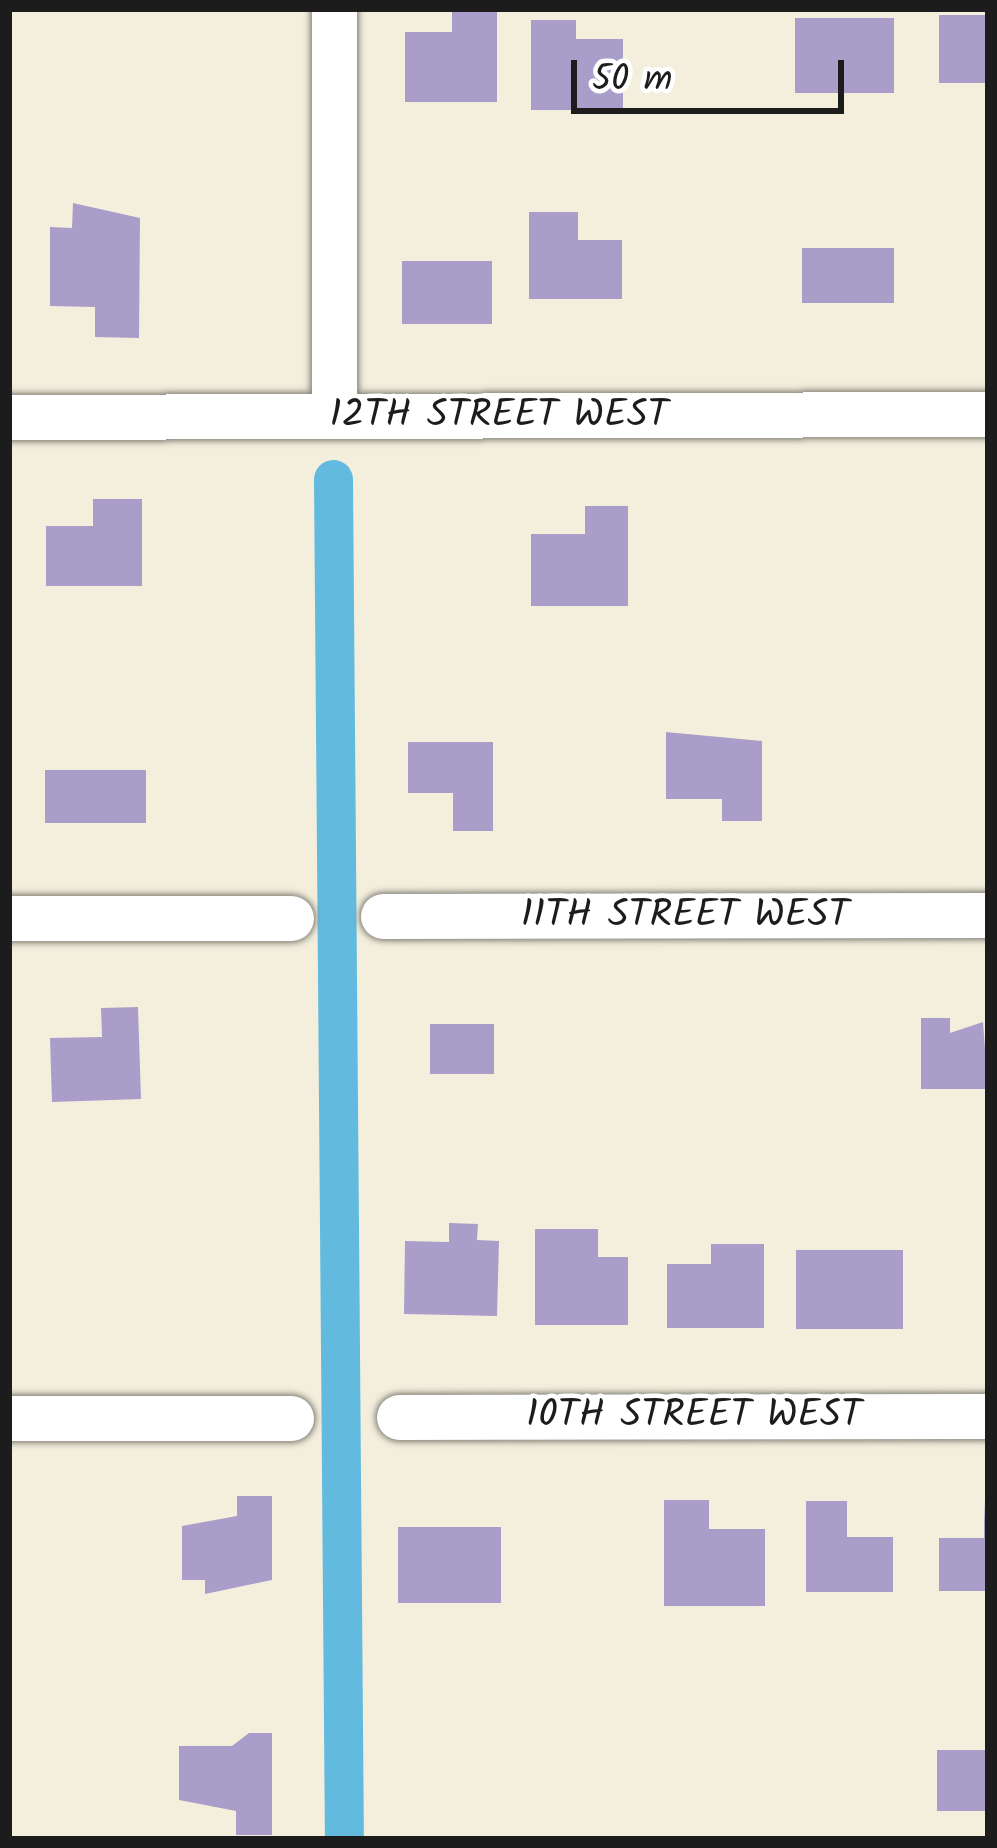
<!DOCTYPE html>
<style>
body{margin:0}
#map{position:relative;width:997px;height:1848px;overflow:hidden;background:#f4efdd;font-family:Kalam,sans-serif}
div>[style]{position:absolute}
.canal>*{height:39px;margin:-19.5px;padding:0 19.5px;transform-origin:19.5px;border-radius:19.5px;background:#62bbdf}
.building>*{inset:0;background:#a99ec9;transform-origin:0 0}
.roads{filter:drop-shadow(0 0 3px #88867c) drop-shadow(0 0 3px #88867c)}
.minor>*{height:45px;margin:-22.5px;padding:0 22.5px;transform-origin:22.5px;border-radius:22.5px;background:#fff}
span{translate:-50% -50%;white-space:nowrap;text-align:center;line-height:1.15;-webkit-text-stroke:9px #fff;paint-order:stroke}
.street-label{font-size:39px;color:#1c1c1c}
.frame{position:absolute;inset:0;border:12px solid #1c1c1c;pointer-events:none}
.scale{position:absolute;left:571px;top:60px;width:273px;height:54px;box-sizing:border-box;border:6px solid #1c1c1c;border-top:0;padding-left:15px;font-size:36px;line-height:42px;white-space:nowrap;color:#1c1c1c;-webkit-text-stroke:9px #fff;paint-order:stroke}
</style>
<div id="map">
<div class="canal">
<i style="left:333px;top:479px;width:1360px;rotate:89.54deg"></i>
</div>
<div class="building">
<i style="clip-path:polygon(452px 9px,497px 9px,497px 102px,405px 102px,405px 32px,452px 32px)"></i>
<i style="left:939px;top:15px;width:49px;height:68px"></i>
<i style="left:795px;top:18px;width:99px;height:75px"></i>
<i style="clip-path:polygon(531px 20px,576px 20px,576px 39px,623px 39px,623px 110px,531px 110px)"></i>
<i style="clip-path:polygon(73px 203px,140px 218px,139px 338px,95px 337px,95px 307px,50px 306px,50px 227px,72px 228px)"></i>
<i style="clip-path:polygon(529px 212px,578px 212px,578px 240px,622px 240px,622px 299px,529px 299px)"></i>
<i style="left:802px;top:248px;width:92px;height:55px"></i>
<i style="left:402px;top:261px;width:90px;height:63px"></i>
<i style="clip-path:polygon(93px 499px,142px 499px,142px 586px,46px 586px,46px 526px,93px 526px)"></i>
<i style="clip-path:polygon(585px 506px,628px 506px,628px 606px,531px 606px,531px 534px,585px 534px)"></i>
<i style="clip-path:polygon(666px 732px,762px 741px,762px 821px,722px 821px,722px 799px,666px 799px)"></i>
<i style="clip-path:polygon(408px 742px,493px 742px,493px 831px,453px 831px,453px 793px,408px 793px)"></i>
<i style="left:45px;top:770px;width:101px;height:53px"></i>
<i style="clip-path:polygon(138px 1007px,141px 1099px,52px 1102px,50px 1038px,102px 1037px,101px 1008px)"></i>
<i style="clip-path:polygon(921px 1018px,950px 1018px,950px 1033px,983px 1022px,988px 1089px,921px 1089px)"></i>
<i style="left:430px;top:1024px;width:64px;height:50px"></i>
<i style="clip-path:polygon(449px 1223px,478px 1224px,477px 1240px,499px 1241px,497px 1316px,404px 1314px,405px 1241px,449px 1242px)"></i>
<i style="clip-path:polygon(535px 1229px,598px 1229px,598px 1257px,628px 1257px,628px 1325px,535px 1325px)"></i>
<i style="clip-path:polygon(711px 1244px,764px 1244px,764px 1328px,667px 1328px,667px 1264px,711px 1264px)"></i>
<i style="left:796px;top:1250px;width:107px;height:79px"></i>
<i style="clip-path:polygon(237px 1496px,272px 1496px,272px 1580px,205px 1594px,205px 1580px,182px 1580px,182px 1526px,237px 1516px)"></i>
<i style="clip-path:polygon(664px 1500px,709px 1500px,709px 1529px,765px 1529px,765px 1606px,664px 1606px)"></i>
<i style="clip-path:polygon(984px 1500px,988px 1591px,939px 1591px,939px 1538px,984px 1538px)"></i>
<i style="clip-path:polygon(806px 1501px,847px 1501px,847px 1537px,893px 1537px,893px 1592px,806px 1592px)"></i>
<i style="left:398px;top:1527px;width:103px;height:76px"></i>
<i style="clip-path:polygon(249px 1733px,272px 1733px,272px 1835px,236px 1835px,236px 1811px,179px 1800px,179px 1746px,232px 1746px)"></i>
<i style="left:937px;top:1750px;width:51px;height:61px"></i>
</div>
<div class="roads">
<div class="minor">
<i style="left:334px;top:9px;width:407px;rotate:90deg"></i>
<i style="left:9px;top:417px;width:979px;rotate:-0.18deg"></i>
<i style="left:383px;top:916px;width:605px;rotate:-0.09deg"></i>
<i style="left:9px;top:918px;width:282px"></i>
<i style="left:399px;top:1417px;width:589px;rotate:-0.1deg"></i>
<i style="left:9px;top:1418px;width:282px"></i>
</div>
</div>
<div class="street-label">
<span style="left:499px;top:416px">12TH STREET WEST</span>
<span style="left:685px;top:916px">11TH STREET WEST</span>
<span style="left:694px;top:1416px">10TH STREET WEST</span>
</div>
<div class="frame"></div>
<div class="scale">50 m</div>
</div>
